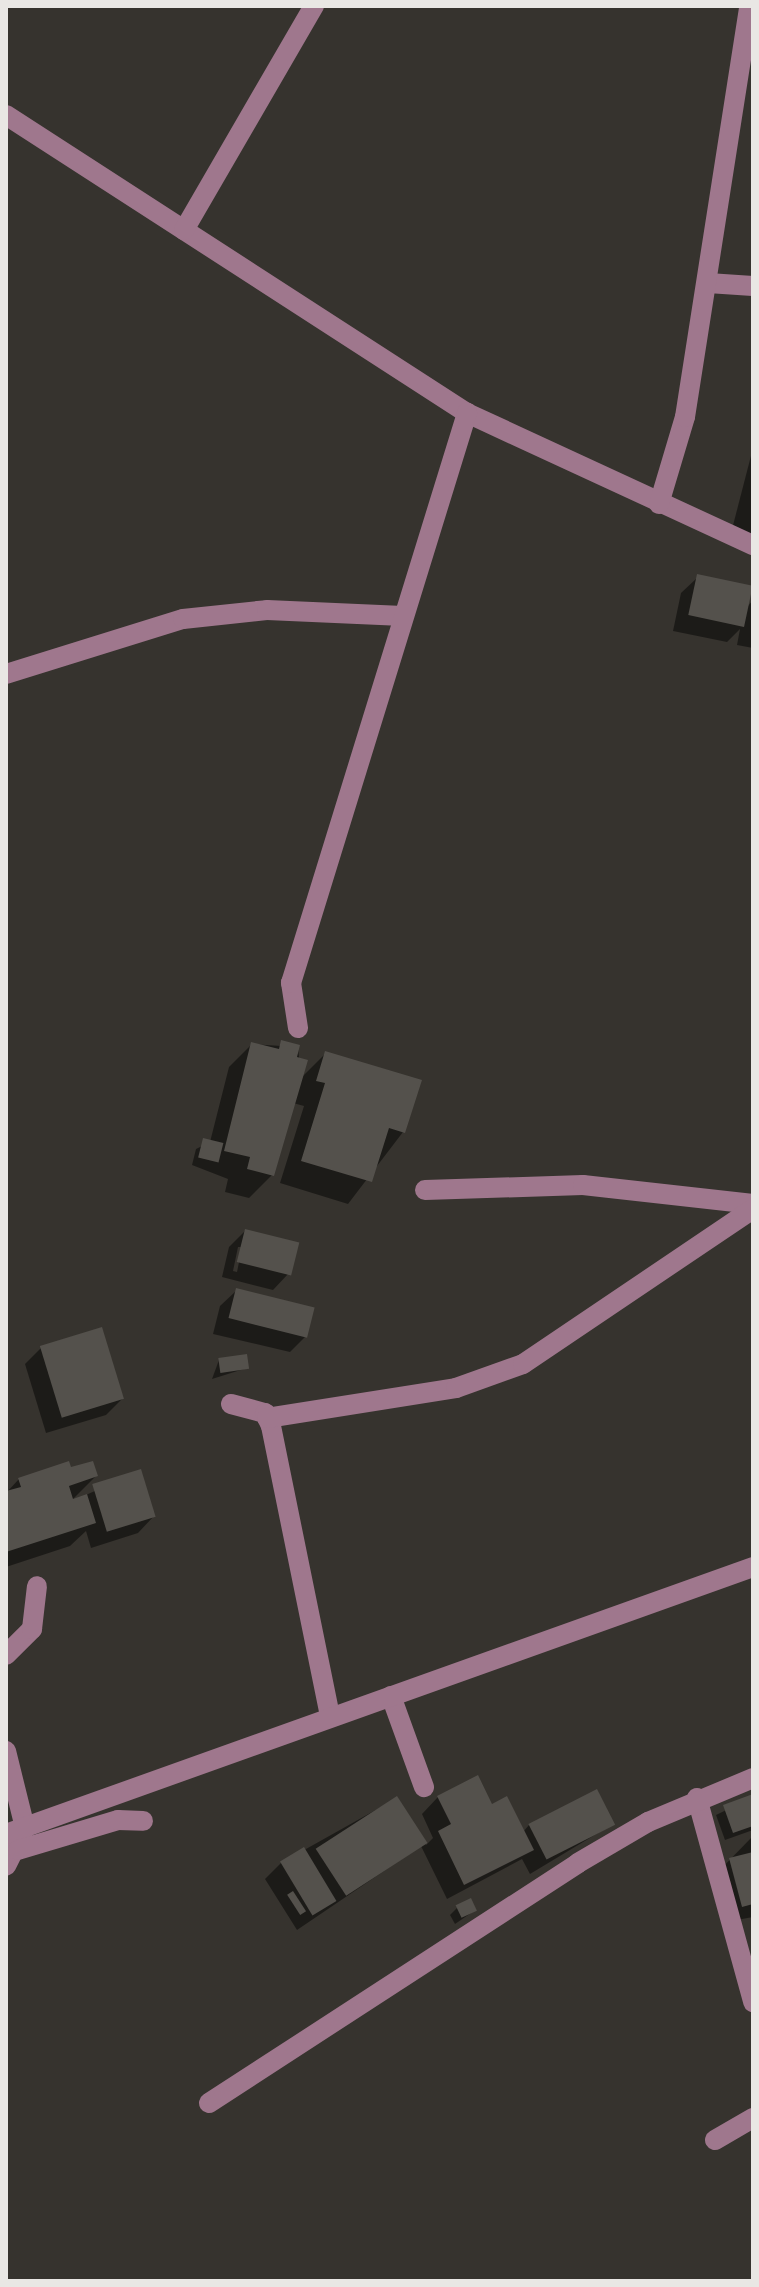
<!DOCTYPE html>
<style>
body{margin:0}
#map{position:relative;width:759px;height:2287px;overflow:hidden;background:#36332e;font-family:"Work Sans",sans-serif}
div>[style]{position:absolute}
.shadow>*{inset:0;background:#0007}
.building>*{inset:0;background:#54514c;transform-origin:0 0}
.minor>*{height:20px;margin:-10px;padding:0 10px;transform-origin:10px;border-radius:10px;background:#9f778d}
span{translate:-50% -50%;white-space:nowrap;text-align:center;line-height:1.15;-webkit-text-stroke:7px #2c2925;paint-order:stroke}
.frame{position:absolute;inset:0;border:8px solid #e9e7e4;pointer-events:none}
</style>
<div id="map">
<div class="shadow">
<i style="clip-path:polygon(753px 448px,753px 543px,730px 537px)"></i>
<i style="clip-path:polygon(698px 577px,748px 606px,753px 600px,753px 648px,737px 645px,740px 629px,727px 642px,673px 631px,681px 593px)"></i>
<i style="clip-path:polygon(252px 1044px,298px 1047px,301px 1078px,326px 1053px,403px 1132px,348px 1204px,280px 1183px,304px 1106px,293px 1103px,272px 1175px,249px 1198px,225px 1192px,228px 1179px,192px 1165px,196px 1149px,210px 1142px,229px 1067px)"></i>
<i style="clip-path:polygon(evenodd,245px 1231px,289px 1273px,273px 1290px,222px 1277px,229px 1247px,245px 1231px,238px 1247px,242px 1247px,237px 1272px,233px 1271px,238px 1247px)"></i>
<i style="clip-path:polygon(237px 1290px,306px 1336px,290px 1352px,213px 1334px,220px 1306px)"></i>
<i style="clip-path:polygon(41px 1348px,122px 1399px,106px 1415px,46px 1433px,25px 1364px)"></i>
<i style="clip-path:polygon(219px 1360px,247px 1368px,212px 1379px)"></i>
<i style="clip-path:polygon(140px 1471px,154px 1516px,138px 1533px,91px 1548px,86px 1531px,70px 1546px,6px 1567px,6px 1493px,19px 1479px,96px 1476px,70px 1502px)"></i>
<i style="clip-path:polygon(438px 1797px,491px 1807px,523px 1832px,529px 1825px,613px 1824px,530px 1874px,522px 1859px,447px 1899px,421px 1846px,297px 1930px,265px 1879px,281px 1863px,397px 1798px,426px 1845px,433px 1838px,422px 1814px)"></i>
<i style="clip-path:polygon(753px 1797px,753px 1830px,725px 1840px,716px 1815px)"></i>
<i style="clip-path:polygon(752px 1837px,753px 1917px,726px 1922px,714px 1876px)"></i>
<i style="clip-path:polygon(458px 1907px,474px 1911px,455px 1924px,450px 1915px)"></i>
</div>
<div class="building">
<i style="left:697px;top:574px;width:57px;height:42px;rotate:12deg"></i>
<i style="clip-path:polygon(281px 1040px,300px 1045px,297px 1057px,308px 1060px,274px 1176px,247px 1169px,250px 1157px,224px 1151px,251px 1042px,279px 1049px)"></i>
<i style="clip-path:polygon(325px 1051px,422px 1080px,405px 1133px,389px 1128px,372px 1182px,301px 1161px,325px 1083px,316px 1081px)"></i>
<i style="left:203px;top:1138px;width:21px;height:20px;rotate:14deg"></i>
<i style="left:245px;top:1229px;width:56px;height:34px;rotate:14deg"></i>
<i style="left:236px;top:1288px;width:81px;height:31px;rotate:14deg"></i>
<i style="left:102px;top:1327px;width:75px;height:65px;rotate:73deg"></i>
<i style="left:247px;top:1354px;width:15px;height:29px;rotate:82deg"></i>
<i style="clip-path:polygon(69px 1461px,71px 1467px,93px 1461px,98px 1476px,69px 1486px,73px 1499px,87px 1494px,96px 1523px,6px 1552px,6px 1491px,21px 1487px,18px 1478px)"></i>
<i style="left:141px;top:1469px;width:50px;height:51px;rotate:73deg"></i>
<i style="clip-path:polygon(478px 1775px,492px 1804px,507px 1796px,534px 1850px,464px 1885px,438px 1831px,451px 1824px,437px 1796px)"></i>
<i style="left:597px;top:1789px;width:40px;height:77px;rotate:63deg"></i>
<i style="clip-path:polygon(753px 1794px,753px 1826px,733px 1833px,723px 1805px)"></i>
<i style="left:397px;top:1796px;width:56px;height:97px;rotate:57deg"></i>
<i style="left:304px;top:1847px;width:63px;height:28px;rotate:59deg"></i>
<i style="clip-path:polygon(753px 1852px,753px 1904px,742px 1907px,729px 1858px)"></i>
<i style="left:293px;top:1891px;width:24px;height:7px;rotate:57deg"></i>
<i style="left:471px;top:1898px;width:14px;height:17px;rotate:65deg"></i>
</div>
<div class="minor">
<i style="left:6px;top:115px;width:549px;rotate:32.88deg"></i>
<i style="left:467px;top:413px;width:315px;rotate:24.8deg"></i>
<i style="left:184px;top:230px;width:259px;rotate:-59.9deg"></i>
<i style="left:708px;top:283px;width:45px;rotate:3.8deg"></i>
<i style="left:659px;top:504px;width:91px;rotate:-73.4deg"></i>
<i style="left:685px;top:417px;width:416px;rotate:-81.1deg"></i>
<i style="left:6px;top:674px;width:185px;rotate:-17.3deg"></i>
<i style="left:183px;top:619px;width:84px;rotate:-6.1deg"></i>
<i style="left:267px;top:610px;width:136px;rotate:2.5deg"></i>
<i style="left:298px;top:1028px;width:46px;rotate:-98.8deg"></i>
<i style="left:291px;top:983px;width:597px;rotate:-72.84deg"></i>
<i style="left:425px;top:1190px;width:158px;rotate:-1.8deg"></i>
<i style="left:583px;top:1185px;width:171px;rotate:6.4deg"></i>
<i style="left:231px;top:1404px;width:35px;rotate:15deg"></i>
<i style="left:265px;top:1413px;width:14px;rotate:65deg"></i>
<i style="left:271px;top:1426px;width:297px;rotate:78.5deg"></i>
<i style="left:267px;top:1418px;width:191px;rotate:-9deg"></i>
<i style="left:456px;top:1388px;width:71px;rotate:-19.7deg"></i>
<i style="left:523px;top:1364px;width:277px;rotate:-34deg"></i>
<i style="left:6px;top:1655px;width:37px;rotate:-45deg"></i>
<i style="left:32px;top:1629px;width:43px;rotate:-83.4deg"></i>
<i style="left:391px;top:1696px;width:97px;rotate:70.1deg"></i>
<i style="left:6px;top:1751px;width:79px;rotate:76.1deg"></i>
<i style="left:25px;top:1828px;width:42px;rotate:116.6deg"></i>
<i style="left:697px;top:1798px;width:212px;rotate:74.6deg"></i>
<i style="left:6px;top:1834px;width:793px;rotate:-19.67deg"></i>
<i style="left:18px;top:1850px;width:104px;rotate:-16.7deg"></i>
<i style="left:118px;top:1820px;width:25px;rotate:2deg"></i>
<i style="left:209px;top:2103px;width:440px;rotate:-33deg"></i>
<i style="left:578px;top:1863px;width:81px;rotate:-30.4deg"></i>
<i style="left:648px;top:1822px;width:114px;rotate:-22.7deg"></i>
<i style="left:715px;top:2140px;width:44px;rotate:-30.1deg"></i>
</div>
<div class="frame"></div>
</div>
